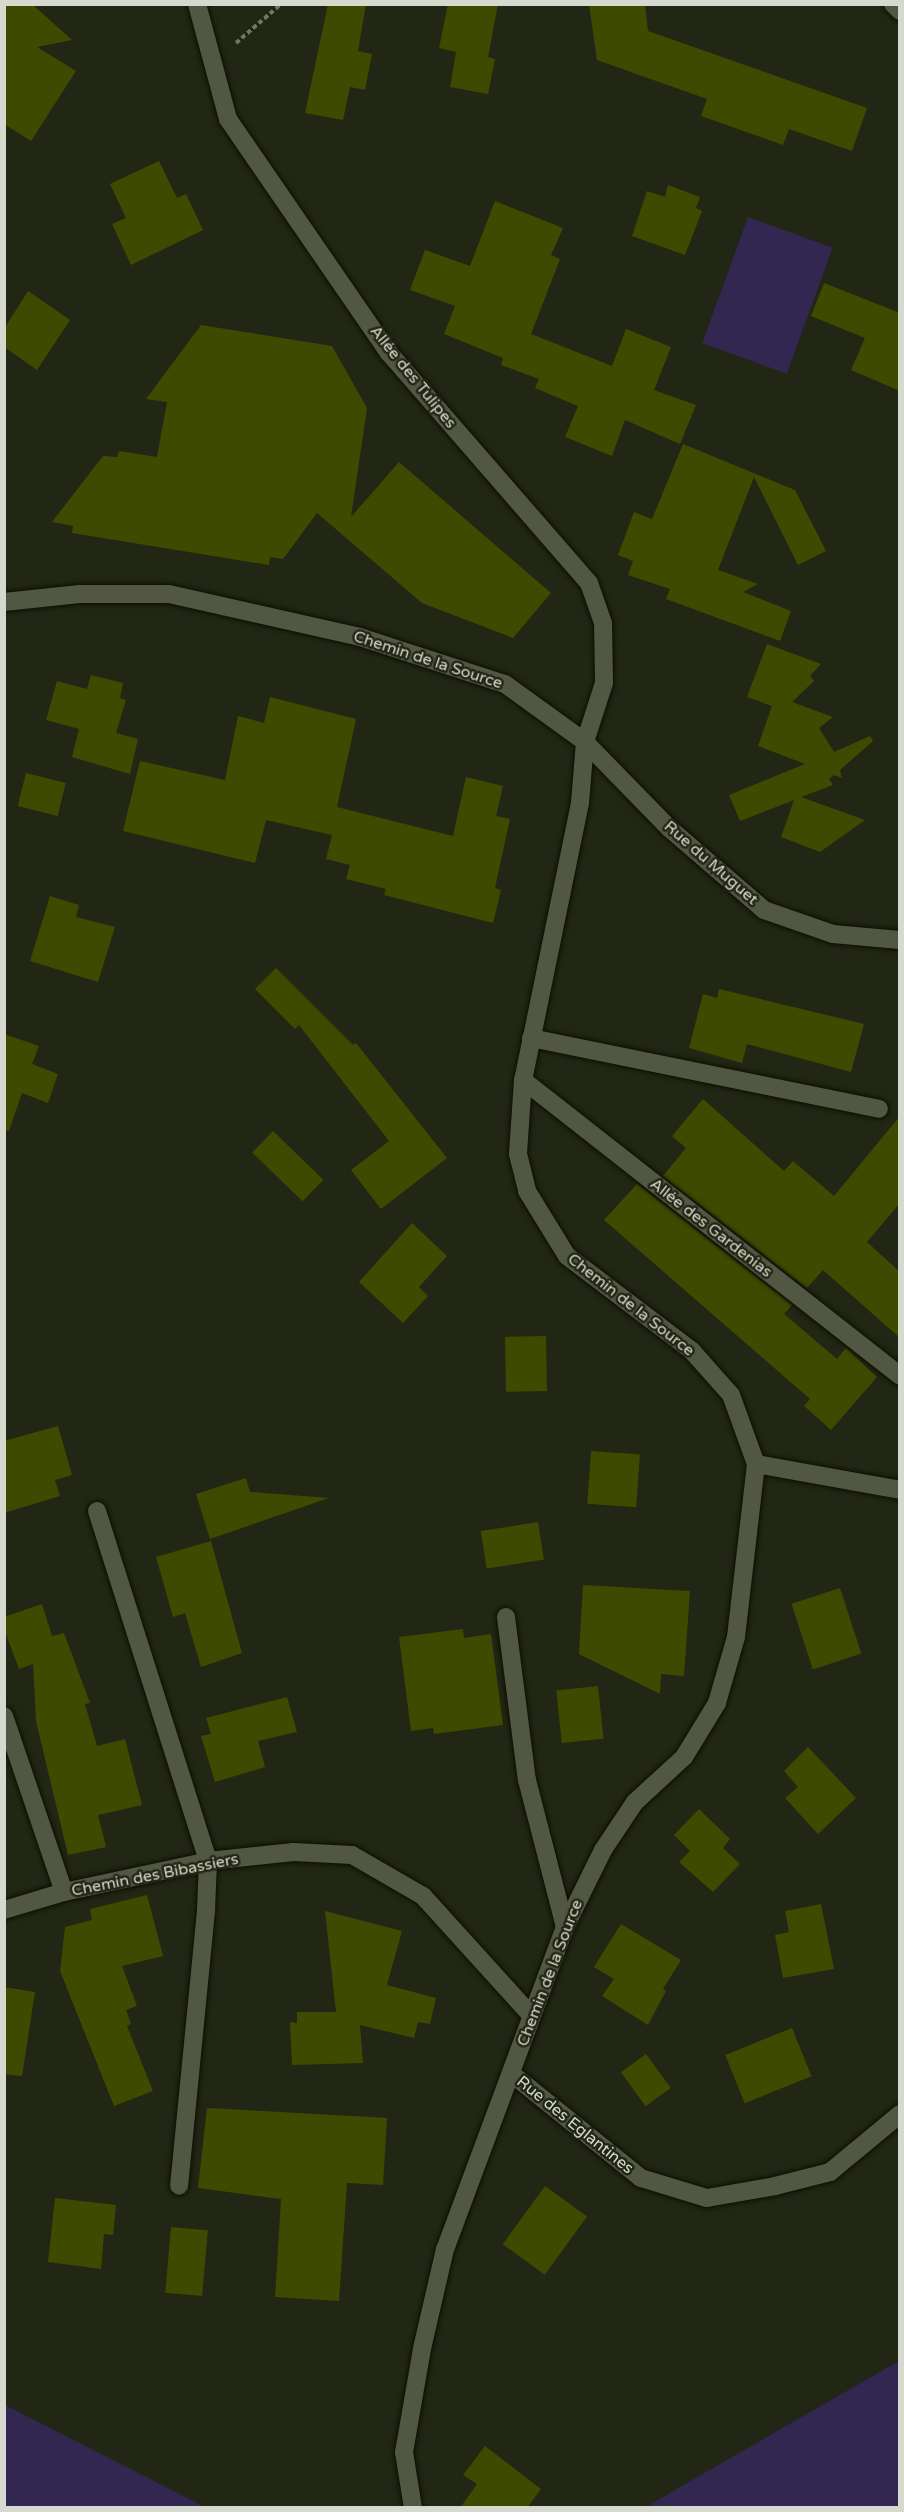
<!DOCTYPE html>
<meta charset="utf-8">
<style>
body{margin:0}
#map{position:relative;width:904px;height:2512px;overflow:hidden;background:#222614;font-family:"Varela Round",sans-serif}
div>[style]{position:absolute}
.green>*{inset:0;background:#322751;transform-origin:0 0}
.building>*{inset:0;background:#3f4a01;transform-origin:0 0}
.path>*{height:4px;margin-top:-2px;transform-origin:0;background:repeating-linear-gradient(90deg,#727666 0 4.5px,transparent 0 7.5px)}
.roads{filter:drop-shadow(0 0 2px #0c0f01) drop-shadow(0 0 2px #0c0f01)}
.minor>*{height:18px;margin:-9px;padding:0 9px;transform-origin:9px;border-radius:9px;background:#525743}
span{translate:-50% -50%;white-space:nowrap;text-align:center;line-height:1.15;-webkit-text-stroke:5px #222614;paint-order:stroke}
.street-label{font-size:16px;color:#d6d9cd}
.frame{position:absolute;inset:0;border:6px solid #d6d9cd;pointer-events:none}
</style>
<div id="map">
<div class="green">
<i style="left:748px;top:217px;width:90px;height:134px;rotate:20deg"></i>
<i style="clip-path:polygon(899px 2361px,899px 2507px,646px 2507px,687px 2483px)"></i>
<i style="clip-path:polygon(5px 2405px,205px 2507px,5px 2507px)"></i>
</div>
<div class="building">
<i style="clip-path:polygon(4px 4px,32px 4px,72px 40px,37px 47px,76px 71px,31px 141px,4px 124px)"></i>
<i style="clip-path:polygon(328px 4px,366px 4px,358px 51px,372px 54px,365px 90px,350px 87px,343px 120px,305px 113px)"></i>
<i style="clip-path:polygon(448px 4px,498px 4px,488px 57px,495px 59px,488px 94px,450px 87px,456px 52px,439px 48px)"></i>
<i style="clip-path:polygon(589px 4px,645px 4px,648px 31px,867px 108px,852px 151px,789px 129px,783px 145px,701px 116px,707px 99px,597px 60px)"></i>
<i style="clip-path:polygon(159px 161px,177px 198px,186px 194px,203px 230px,131px 265px,112px 224px,126px 218px,110px 184px)"></i>
<i style="clip-path:polygon(668px 185px,700px 197px,696px 208px,702px 211px,685px 255px,632px 236px,647px 191px,665px 197px)"></i>
<i style="clip-path:polygon(495px 201px,563px 228px,551px 255px,560px 259px,531px 334px,612px 366px,626px 329px,671px 347px,654px 390px,696px 405px,680px 444px,625px 420px,612px 456px,565px 437px,578px 406px,535px 388px,539px 379px,501px 365px,503px 358px,444px 334px,455px 306px,410px 290px,425px 250px,470px 266px)"></i>
<i style="clip-path:polygon(824px 283px,900px 313px,900px 391px,851px 370px,865px 338px,811px 316px)"></i>
<i style="clip-path:polygon(28px 291px,70px 320px,37px 370px,4px 347px,4px 329px)"></i>
<i style="clip-path:polygon(201px 325px,332px 346px,367px 408px,351px 517px,399px 462px,551px 593px,513px 638px,422px 603px,317px 513px,283px 559px,270px 557px,269px 565px,72px 533px,73px 526px,52px 522px,103px 456px,117px 457px,119px 451px,157px 457px,167px 402px,146px 399px)"></i>
<i style="clip-path:polygon(683px 444px,795px 490px,826px 551px,798px 565px,754px 477px,718px 570px,758px 584px,743px 592px,791px 611px,780px 641px,666px 599px,670px 589px,628px 575px,633px 561px,618px 555px,634px 512px,652px 519px)"></i>
<i style="clip-path:polygon(767px 644px,821px 664px,810px 676px,814px 681px,792px 702px,833px 717px,819px 728px,834px 752px,870px 736px,873px 741px,840px 770px,842px 778px,834px 775px,829px 779px,833px 785px,801px 797px,865px 820px,820px 852px,781px 837px,794px 800px,740px 821px,729px 795px,805px 764px,758px 746px,772px 706px,747px 697px)"></i>
<i style="clip-path:polygon(91px 675px,123px 683px,120px 698px,126px 700px,116px 733px,138px 739px,130px 774px,72px 757px,79px 729px,46px 720px,57px 681px,87px 689px)"></i>
<i style="clip-path:polygon(270px 697px,356px 719px,337px 807px,453px 836px,466px 777px,503px 786px,496px 816px,510px 819px,495px 888px,501px 890px,493px 923px,384px 895px,386px 889px,346px 879px,350px 865px,326px 859px,332px 835px,266px 820px,255px 863px,123px 831px,140px 761px,225px 780px,238px 716px,264px 723px)"></i>
<i style="left:26px;top:773px;width:41px;height:34px;rotate:14deg"></i>
<i style="clip-path:polygon(50px 896px,79px 905px,76px 917px,115px 927px,98px 982px,30px 961px)"></i>
<i style="clip-path:polygon(276px 968px,353px 1045px,356px 1043px,447px 1158px,381px 1209px,351px 1170px,389px 1141px,299px 1025px,295px 1029px,255px 989px)"></i>
<i style="clip-path:polygon(719px 989px,864px 1024px,851px 1072px,747px 1044px,742px 1063px,689px 1048px,703px 994px,717px 998px)"></i>
<i style="clip-path:polygon(4px 1034px,39px 1046px,32px 1064px,58px 1074px,48px 1103px,22px 1093px,9px 1131px,4px 1130px)"></i>
<i style="clip-path:polygon(703px 1099px,784px 1171px,793px 1161px,834px 1196px,900px 1116px,900px 1203px,867px 1242px,900px 1272px,900px 1338px,823px 1270px,807px 1288px,663px 1176px,686px 1148px,672px 1136px)"></i>
<i style="left:273px;top:1131px;width:70px;height:30px;rotate:44deg"></i>
<i style="clip-path:polygon(637px 1184px,792px 1305px,784px 1314px,837px 1359px,846px 1348px,877px 1377px,831px 1430px,804px 1406px,810px 1399px,604px 1220px)"></i>
<i style="clip-path:polygon(412px 1223px,447px 1256px,419px 1287px,428px 1296px,403px 1323px,359px 1282px)"></i>
<i style="left:546px;top:1336px;width:55px;height:41px;rotate:89deg"></i>
<i style="clip-path:polygon(58px 1426px,72px 1475px,55px 1480px,60px 1496px,4px 1513px,4px 1441px)"></i>
<i style="left:591px;top:1451px;width:49px;height:53px;rotate:4deg"></i>
<i style="clip-path:polygon(246px 1478px,250px 1492px,329px 1498px,210px 1539px,196px 1494px)"></i>
<i style="left:538px;top:1522px;width:38px;height:58px;rotate:81deg"></i>
<i style="clip-path:polygon(211px 1541px,242px 1653px,201px 1667px,185px 1613px,173px 1617px,156px 1557px)"></i>
<i style="clip-path:polygon(583px 1585px,690px 1591px,684px 1676px,661px 1674px,660px 1694px,579px 1654px)"></i>
<i style="left:840px;top:1588px;width:69px;height:51px;rotate:72deg"></i>
<i style="clip-path:polygon(42px 1604px,52px 1636px,64px 1633px,90px 1703px,85px 1704px,97px 1746px,125px 1739px,142px 1805px,98px 1815px,106px 1847px,68px 1855px,36px 1721px,33px 1664px,19px 1669px,4px 1629px,4px 1617px)"></i>
<i style="clip-path:polygon(463px 1629px,464px 1638px,491px 1634px,503px 1725px,434px 1734px,433px 1728px,411px 1731px,399px 1637px)"></i>
<i style="left:598px;top:1686px;width:53px;height:42px;rotate:84deg"></i>
<i style="clip-path:polygon(287px 1697px,297px 1732px,258px 1741px,265px 1767px,215px 1782px,201px 1736px,211px 1734px,206px 1718px)"></i>
<i style="clip-path:polygon(808px 1747px,856px 1798px,818px 1834px,785px 1798px,798px 1787px,784px 1771px)"></i>
<i style="clip-path:polygon(699px 1809px,730px 1839px,723px 1848px,740px 1864px,713px 1892px,679px 1862px,690px 1851px,674px 1835px)"></i>
<i style="clip-path:polygon(147px 1895px,163px 1956px,122px 1966px,137px 2006px,126px 2010px,131px 2024px,127px 2026px,153px 2091px,114px 2106px,60px 1971px,65px 1927px,92px 1920px,90px 1909px)"></i>
<i style="clip-path:polygon(821px 1904px,834px 1969px,783px 1978px,775px 1935px,789px 1932px,785px 1911px)"></i>
<i style="clip-path:polygon(325px 1911px,402px 1931px,387px 1985px,436px 1998px,430px 2024px,418px 2022px,414px 2038px,360px 2025px,363px 2063px,292px 2065px,290px 2022px,297px 2023px,297px 2012px,336px 2012px)"></i>
<i style="clip-path:polygon(621px 1924px,681px 1960px,663px 1989px,666px 1991px,648px 2025px,602px 1996px,614px 1979px,594px 1967px)"></i>
<i style="clip-path:polygon(4px 1987px,35px 1992px,22px 2076px,4px 2074px)"></i>
<i style="left:792px;top:2028px;width:52px;height:72px;rotate:68deg"></i>
<i style="left:646px;top:2054px;width:42px;height:31px;rotate:54deg"></i>
<i style="clip-path:polygon(207px 2108px,387px 2118px,383px 2185px,347px 2183px,339px 2301px,275px 2297px,281px 2199px,198px 2188px)"></i>
<i style="left:545px;top:2186px;width:52px;height:72px;rotate:36deg"></i>
<i style="clip-path:polygon(55px 2198px,116px 2205px,113px 2235px,104px 2234px,101px 2269px,48px 2262px)"></i>
<i style="left:171px;top:2227px;width:37px;height:66px;rotate:5deg"></i>
<i style="clip-path:polygon(485px 2446px,541px 2489px,527px 2508px,460px 2508px,477px 2484px,463px 2475px)"></i>
</div>
<div class="path">
<i style="left:236px;top:43px;width:60px;rotate:-40.9deg"></i>
</div>
<div class="roads">
<div class="minor">
<i style="left:197px;top:4px;width:119px;rotate:74.9deg"></i>
<i style="left:228px;top:119px;width:284px;rotate:55.5deg"></i>
<i style="left:389px;top:353px;width:305px;rotate:49deg"></i>
<i style="left:589px;top:583px;width:42px;rotate:70.7deg"></i>
<i style="left:603px;top:623px;width:60px;rotate:89deg"></i>
<i style="left:604px;top:683px;width:62px;rotate:107.9deg"></i>
<i style="left:585px;top:742px;width:61px;rotate:94.7deg"></i>
<i style="left:580px;top:803px;width:283px;rotate:101.6deg"></i>
<i style="left:523px;top:1080px;width:74px;rotate:93.9deg"></i>
<i style="left:518px;top:1154px;width:38px;rotate:76deg"></i>
<i style="left:527px;top:1191px;width:76px;rotate:58.4deg"></i>
<i style="left:567px;top:1256px;width:157px;rotate:37.2deg"></i>
<i style="left:692px;top:1351px;width:59px;rotate:48.4deg"></i>
<i style="left:731px;top:1395px;width:73px;rotate:70.1deg"></i>
<i style="left:756px;top:1464px;width:174px;rotate:96.6deg"></i>
<i style="left:736px;top:1637px;width:69px;rotate:106.1deg"></i>
<i style="left:717px;top:1703px;width:63px;rotate:121.4deg"></i>
<i style="left:684px;top:1757px;width:67px;rotate:137.4deg"></i>
<i style="left:635px;top:1802px;width:58px;rotate:123.7deg"></i>
<i style="left:603px;top:1850px;width:86px;rotate:116.3deg"></i>
<i style="left:565px;top:1927px;width:344px;rotate:110.4deg"></i>
<i style="left:445px;top:2249px;width:103px;rotate:103deg"></i>
<i style="left:422px;top:2349px;width:105px;rotate:99.9deg"></i>
<i style="left:404px;top:2452px;width:57px;rotate:80.9deg"></i>
<i style="left:893px;top:4px;width:10px;rotate:45deg"></i>
<i style="left:4px;top:602px;width:76px;rotate:-6deg"></i>
<i style="left:80px;top:594px;width:89px"></i>
<i style="left:169px;top:594px;width:196px;rotate:12.7deg"></i>
<i style="left:360px;top:637px;width:152px;rotate:18deg"></i>
<i style="left:505px;top:684px;width:99px;rotate:35.9deg"></i>
<i style="left:585px;top:742px;width:120px;rotate:45.7deg"></i>
<i style="left:669px;top:828px;width:125px;rotate:40.8deg"></i>
<i style="left:764px;top:910px;width:73px;rotate:19.2deg"></i>
<i style="left:833px;top:934px;width:67px;rotate:5.1deg"></i>
<i style="left:531px;top:1038px;width:355px;rotate:11.5deg"></i>
<i style="left:523px;top:1080px;width:479px;rotate:38.1deg"></i>
<i style="left:756px;top:1464px;width:146px;rotate:10.2deg"></i>
<i style="left:97px;top:1511px;width:367px;rotate:72.4deg"></i>
<i style="left:208px;top:1861px;width:50px;rotate:92.3deg"></i>
<i style="left:206px;top:1911px;width:276px;rotate:95.6deg"></i>
<i style="left:506px;top:1617px;width:164px;rotate:82.7deg"></i>
<i style="left:527px;top:1780px;width:152px;rotate:75.5deg"></i>
<i style="left:4px;top:1716px;width:186px;rotate:71.2deg"></i>
<i style="left:4px;top:1910px;width:63px;rotate:-16.7deg"></i>
<i style="left:64px;top:1892px;width:147px;rotate:-12.1deg"></i>
<i style="left:208px;top:1861px;width:86px;rotate:-6deg"></i>
<i style="left:294px;top:1852px;width:58px;rotate:3deg"></i>
<i style="left:352px;top:1855px;width:82px;rotate:30deg"></i>
<i style="left:423px;top:1896px;width:162px;rotate:47.8deg"></i>
<i style="left:512px;top:2074px;width:166px;rotate:38.9deg"></i>
<i style="left:641px;top:2178px;width:69px;rotate:16.9deg"></i>
<i style="left:707px;top:2198px;width:69px;rotate:-10deg"></i>
<i style="left:775px;top:2186px;width:57px;rotate:-14.3deg"></i>
<i style="left:830px;top:2172px;width:91px;rotate:-39.6deg"></i>
</div>
</div>
<div class="street-label">
<span style="left:413px;top:377px;rotate:51deg">Allée des Tulipes</span>
<span style="left:428px;top:660px;rotate:18deg">Chemin de la Source</span>
<span style="left:711px;top:863px;rotate:41deg">Rue du Muguet</span>
<span style="left:711px;top:1228px;rotate:38deg">Allée des Gardenias</span>
<span style="left:631px;top:1305px;rotate:38deg">Chemin de la Source</span>
<span style="left:155px;top:1875px;rotate:-11deg">Chemin des Bibassiers</span>
<span style="left:550px;top:1973px;rotate:-69deg">Chemin de la Source</span>
<span style="left:575px;top:2125px;rotate:39deg">Rue des Eglantines</span>
</div>
<div class="frame"></div>
</div>
